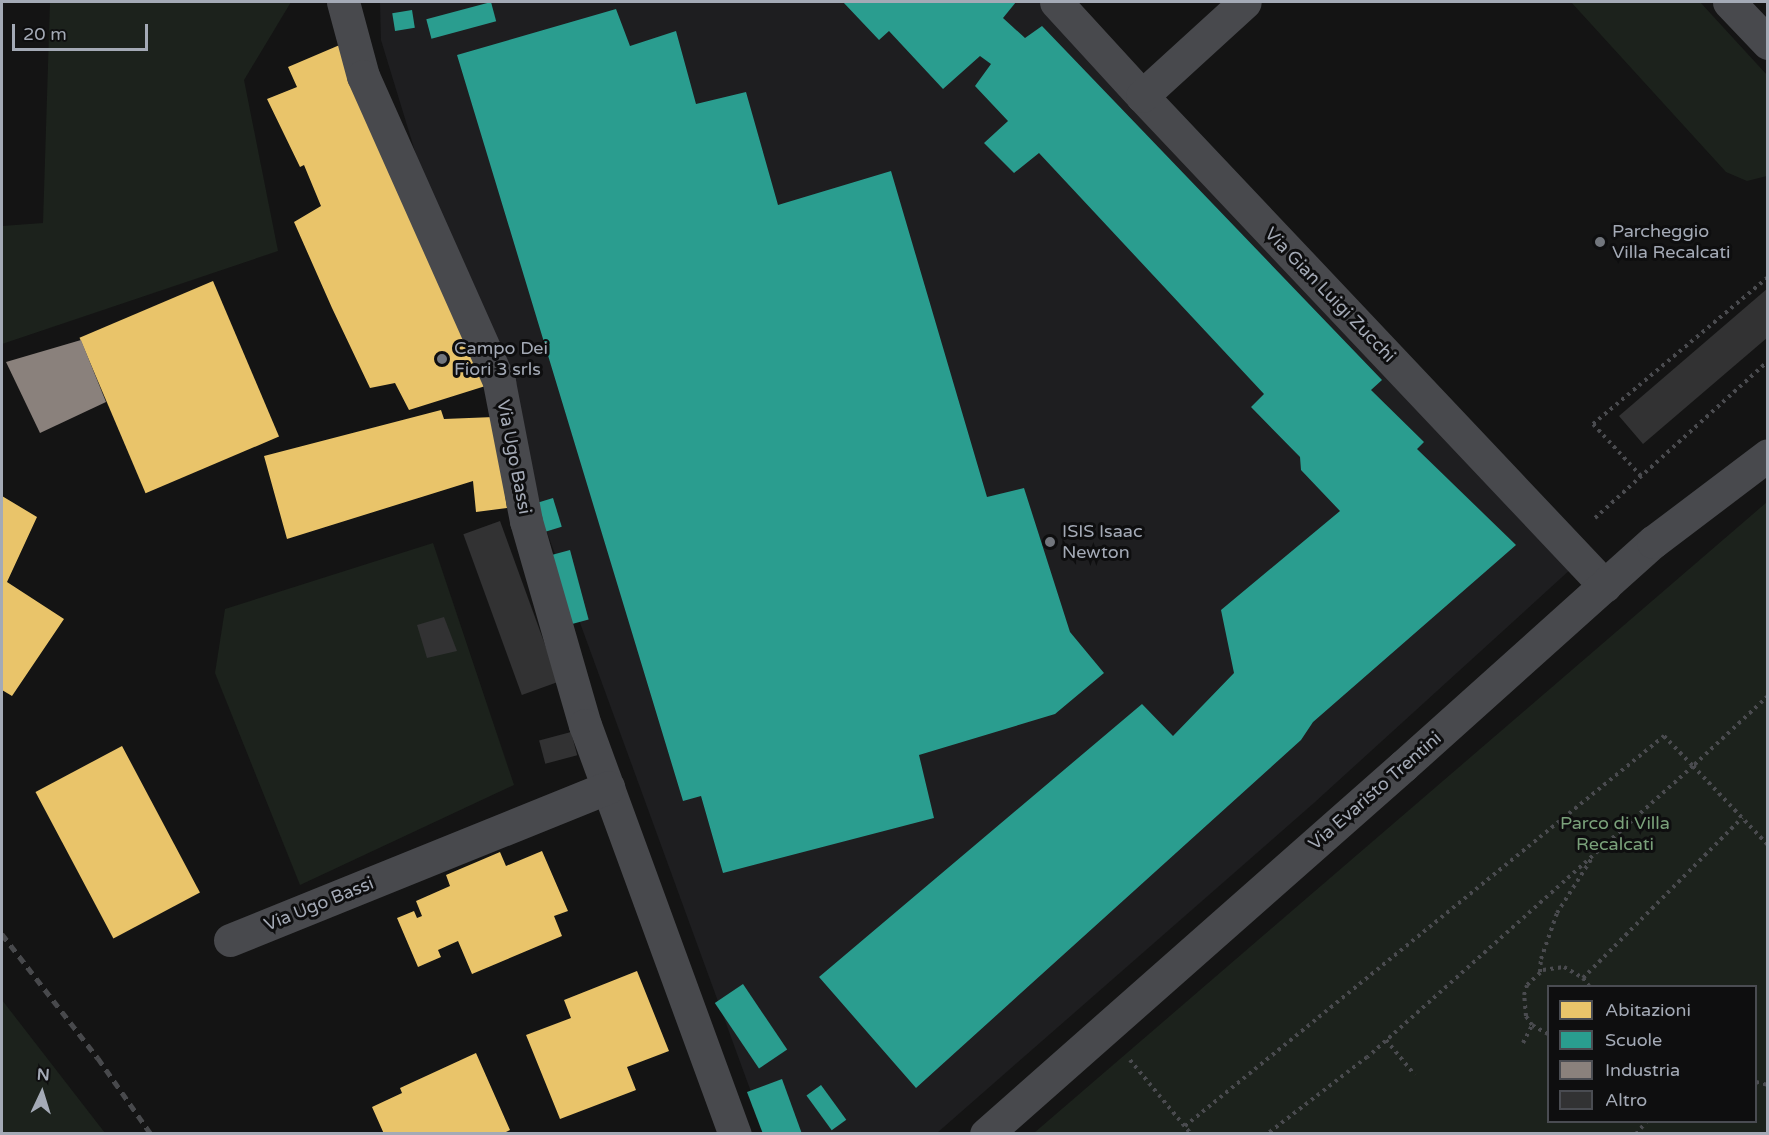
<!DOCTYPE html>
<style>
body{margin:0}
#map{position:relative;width:1769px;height:1135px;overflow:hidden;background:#141414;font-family:"Varela Round",sans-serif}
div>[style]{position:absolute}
.built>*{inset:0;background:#1e1e20}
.green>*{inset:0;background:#1c221c}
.homes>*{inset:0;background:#e9c46a;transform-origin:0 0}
.schools>*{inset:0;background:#2a9d8f;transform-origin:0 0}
.industry>*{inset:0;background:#8a817c}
.building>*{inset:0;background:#323233;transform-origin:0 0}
.path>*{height:4px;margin-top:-2px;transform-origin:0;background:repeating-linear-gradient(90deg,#4a4b4f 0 3px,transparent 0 7.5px)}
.minor>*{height:33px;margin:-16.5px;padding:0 16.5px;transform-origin:16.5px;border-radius:16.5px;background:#48494d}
.tertiary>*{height:33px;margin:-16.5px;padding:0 16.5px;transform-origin:16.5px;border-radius:16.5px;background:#48494d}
.rail>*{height:4.5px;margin-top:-2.25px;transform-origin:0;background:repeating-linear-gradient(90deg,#48494c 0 8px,transparent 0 14px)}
.dots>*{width:16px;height:16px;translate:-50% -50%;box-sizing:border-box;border:3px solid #0e0e0f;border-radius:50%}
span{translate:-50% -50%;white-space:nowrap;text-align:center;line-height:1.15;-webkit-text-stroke:6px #0e0e0f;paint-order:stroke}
.poi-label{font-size:18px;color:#a4aab6}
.left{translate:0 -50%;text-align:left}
.street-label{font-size:18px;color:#a4aab6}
.park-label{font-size:18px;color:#7aa17a}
.frame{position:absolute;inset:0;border:3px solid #a4aab6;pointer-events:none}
.legend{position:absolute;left:1547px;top:985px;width:210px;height:138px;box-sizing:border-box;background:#0e0e0f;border:2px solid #4a4c52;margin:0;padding:8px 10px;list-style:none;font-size:18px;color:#a4aab6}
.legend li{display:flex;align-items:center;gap:12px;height:30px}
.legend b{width:30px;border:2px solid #4a4c52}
.north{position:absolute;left:12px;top:1063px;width:60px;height:60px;-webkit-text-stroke:4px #0e0e0f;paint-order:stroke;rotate:4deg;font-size:16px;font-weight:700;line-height:24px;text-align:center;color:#a4aab6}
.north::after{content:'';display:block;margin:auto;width:21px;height:27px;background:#a4aab6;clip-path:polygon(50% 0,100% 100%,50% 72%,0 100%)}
.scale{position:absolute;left:12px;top:24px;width:136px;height:27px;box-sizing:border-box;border:3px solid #a4aab6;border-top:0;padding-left:8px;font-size:18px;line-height:21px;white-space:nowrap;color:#a4aab6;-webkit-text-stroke:4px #0e0e0f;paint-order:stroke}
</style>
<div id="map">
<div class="built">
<i style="clip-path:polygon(380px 2px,1039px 2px,1572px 568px,1315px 802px,937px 1133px,766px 1133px,450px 266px,381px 40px)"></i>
</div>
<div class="green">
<i style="clip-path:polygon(50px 2px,291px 2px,244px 80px,278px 251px,2px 344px,2px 226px,43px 223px)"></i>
<i style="clip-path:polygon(1571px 2px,1700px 2px,1767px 75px,1767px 176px,1747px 181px,1726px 172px)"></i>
<i style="clip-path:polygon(evenodd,1767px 502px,1767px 1133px,1034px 1133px,1767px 502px,1548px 986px,1756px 986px,1756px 1122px,1548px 1122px,1548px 986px)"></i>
<i style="clip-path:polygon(433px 543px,514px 785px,300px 885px,215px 673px,225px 609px)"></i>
<i style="clip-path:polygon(2px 1000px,105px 1133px,2px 1133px)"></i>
</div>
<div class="homes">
<i style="clip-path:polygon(342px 44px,495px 383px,409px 410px,395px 383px,370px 388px,332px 308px,294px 222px,321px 206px,304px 165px,300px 167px,267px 99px,297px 87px,288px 67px)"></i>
<i style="left:213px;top:281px;width:169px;height:145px;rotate:67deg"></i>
<i style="clip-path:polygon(441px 410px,444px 419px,494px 417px,507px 508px,476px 512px,473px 481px,287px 539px,264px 456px)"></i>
<i style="clip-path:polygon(2px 496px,37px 517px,7px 582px,64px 619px,12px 696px,2px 690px)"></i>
<i style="left:122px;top:746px;width:166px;height:98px;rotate:62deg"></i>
<i style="clip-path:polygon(542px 851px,568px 911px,554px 916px,562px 936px,472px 974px,458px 941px,438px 950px,441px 957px,418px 967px,397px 918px,414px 911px,417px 918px,422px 916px,416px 901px,450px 886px,446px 875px,500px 852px,506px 866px)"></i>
<i style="clip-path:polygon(637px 971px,669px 1051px,627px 1067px,636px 1090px,560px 1119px,526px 1035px,571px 1018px,564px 1000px)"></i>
<i style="clip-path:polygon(476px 1053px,510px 1130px,502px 1134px,384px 1134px,372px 1107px,402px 1093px,400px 1088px)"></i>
</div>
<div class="schools">
<i style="left:491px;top:2px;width:20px;height:67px;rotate:75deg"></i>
<i style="clip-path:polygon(843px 2px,1016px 2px,1003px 18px,1025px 38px,1042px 26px,1382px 380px,1371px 390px,1424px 442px,1417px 449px,1516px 545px,1313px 722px,1301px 740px,916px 1088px,819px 977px,1142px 704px,1173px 736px,1234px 673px,1221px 610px,1340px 511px,1301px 470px,1300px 457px,1251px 407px,1264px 394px,1039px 153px,1014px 173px,984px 143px,1008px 121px,975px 86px,991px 64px,980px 56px,943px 89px,889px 31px,879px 40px)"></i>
<i style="clip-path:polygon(616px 9px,630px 46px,676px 31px,696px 104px,746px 92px,778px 205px,891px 171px,987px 497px,1024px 488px,1070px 632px,1104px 673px,1055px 714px,919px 755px,934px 818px,723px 873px,701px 796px,683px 801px,457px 55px)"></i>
<i style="left:412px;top:10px;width:18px;height:20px;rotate:81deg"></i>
<i style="left:553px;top:498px;width:30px;height:18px;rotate:73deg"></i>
<i style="left:570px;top:550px;width:72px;height:20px;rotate:75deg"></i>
<i style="left:743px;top:984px;width:79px;height:34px;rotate:56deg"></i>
<i style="clip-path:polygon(782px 1079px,802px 1134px,763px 1134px,747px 1092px)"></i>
<i style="left:821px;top:1085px;width:43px;height:18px;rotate:54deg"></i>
</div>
<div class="industry">
<i style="clip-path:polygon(81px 340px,106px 402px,40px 433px,6px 362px)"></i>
</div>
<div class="building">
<i style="clip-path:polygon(1768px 288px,1768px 337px,1643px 444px,1619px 416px)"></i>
<i style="left:500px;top:521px;width:171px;height:39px;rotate:70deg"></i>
<i style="clip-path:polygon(444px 617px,457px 651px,427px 658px,417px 625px)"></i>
<i style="left:571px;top:732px;width:24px;height:33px;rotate:75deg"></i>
</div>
<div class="path">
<i style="left:1641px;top:476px;width:71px;rotate:-132.7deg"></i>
<i style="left:1593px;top:424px;width:229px;rotate:-40deg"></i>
<i style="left:1595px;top:518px;width:234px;rotate:-42.2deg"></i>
<i style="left:1768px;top:696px;width:103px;rotate:137deg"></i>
<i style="left:1693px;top:766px;width:109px;rotate:46.5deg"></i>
<i style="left:1540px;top:972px;width:13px;rotate:-86deg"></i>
<i style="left:1541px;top:959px;width:49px;rotate:-70.8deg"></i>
<i style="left:1557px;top:913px;width:65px;rotate:-57.5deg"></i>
<i style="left:1583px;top:978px;width:226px;rotate:-45.2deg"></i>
<i style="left:1548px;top:1034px;width:18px;rotate:-151deg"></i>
<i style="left:1532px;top:1025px;width:11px;rotate:-124deg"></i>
<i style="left:1526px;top:1016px;width:21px;rotate:-95deg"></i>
<i style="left:1524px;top:995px;width:10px;rotate:-73deg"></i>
<i style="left:1527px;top:985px;width:22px;rotate:-43deg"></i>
<i style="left:1543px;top:970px;width:21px;rotate:-8deg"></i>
<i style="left:1564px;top:967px;width:22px;rotate:30deg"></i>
<i style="left:1583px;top:978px;width:10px;rotate:53deg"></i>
<i style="left:1386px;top:1040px;width:45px;rotate:50.4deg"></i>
<i style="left:1523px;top:1043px;width:20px;rotate:-63deg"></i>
<i style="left:1130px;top:1060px;width:96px;rotate:50.5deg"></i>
<i style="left:1756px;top:1082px;width:12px;rotate:14deg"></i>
<i style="left:1185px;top:1126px;width:618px;rotate:-39.15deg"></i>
<i style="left:1664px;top:736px;width:42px;rotate:46deg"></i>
<i style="left:1693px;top:766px;width:437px;rotate:138.2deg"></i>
<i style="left:1367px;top:1057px;width:126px;rotate:142.4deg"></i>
<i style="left:1636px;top:1134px;width:16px;rotate:-50deg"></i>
</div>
<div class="minor">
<i style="left:343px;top:2px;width:77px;rotate:74.9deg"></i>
<i style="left:363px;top:76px;width:335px;rotate:66deg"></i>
<i style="left:499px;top:382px;width:142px;rotate:79deg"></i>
<i style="left:526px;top:521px;width:212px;rotate:73.9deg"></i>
<i style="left:585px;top:725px;width:436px;rotate:69.9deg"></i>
<i style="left:1056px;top:2px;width:127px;rotate:47.5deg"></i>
<i style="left:1142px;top:96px;width:674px;rotate:46.62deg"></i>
<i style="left:1729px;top:2px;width:57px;rotate:46.4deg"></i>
<i style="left:1142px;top:96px;width:139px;rotate:-42.4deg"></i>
<i style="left:230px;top:940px;width:408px;rotate:-22deg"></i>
</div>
<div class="tertiary">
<i style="left:986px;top:1134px;width:556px;rotate:-41.43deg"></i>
<i style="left:1403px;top:766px;width:336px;rotate:-41.9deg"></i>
<i style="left:1653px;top:542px;width:144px;rotate:-37.1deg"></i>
</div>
<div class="rail">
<i style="left:2px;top:934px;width:157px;rotate:52.3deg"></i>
<i style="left:98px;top:1058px;width:93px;rotate:55.1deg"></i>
</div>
<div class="dots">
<i style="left:1600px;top:242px;background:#72767d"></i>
<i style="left:442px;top:359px;background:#72767d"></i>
<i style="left:1050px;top:542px;background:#72767d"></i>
</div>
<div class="poi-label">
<span class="left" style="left:1612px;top:242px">Parcheggio<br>Villa Recalcati</span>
<span class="left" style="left:454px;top:359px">Campo Dei<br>Fiori 3 srls</span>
<span class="left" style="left:1062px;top:542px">ISIS Isaac<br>Newton</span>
</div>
<div class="street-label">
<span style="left:1330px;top:295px;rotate:46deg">Via Gian Luigi Zucchi</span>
<span style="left:514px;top:457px;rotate:79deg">Via Ugo Bassi</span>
<span style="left:1375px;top:791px;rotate:-41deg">Via Evaristo Trentini</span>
<span style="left:319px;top:904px;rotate:-22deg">Via Ugo Bassi</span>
</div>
<div class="park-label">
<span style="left:1615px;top:834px">Parco di Villa<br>Recalcati</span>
</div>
<div class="frame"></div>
<ul class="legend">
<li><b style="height:16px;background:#e9c46a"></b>Abitazioni</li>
<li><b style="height:16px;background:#2a9d8f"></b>Scuole</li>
<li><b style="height:16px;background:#8a817c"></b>Industria</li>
<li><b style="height:16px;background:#323233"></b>Altro</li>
</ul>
<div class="north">N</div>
<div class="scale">20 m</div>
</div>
